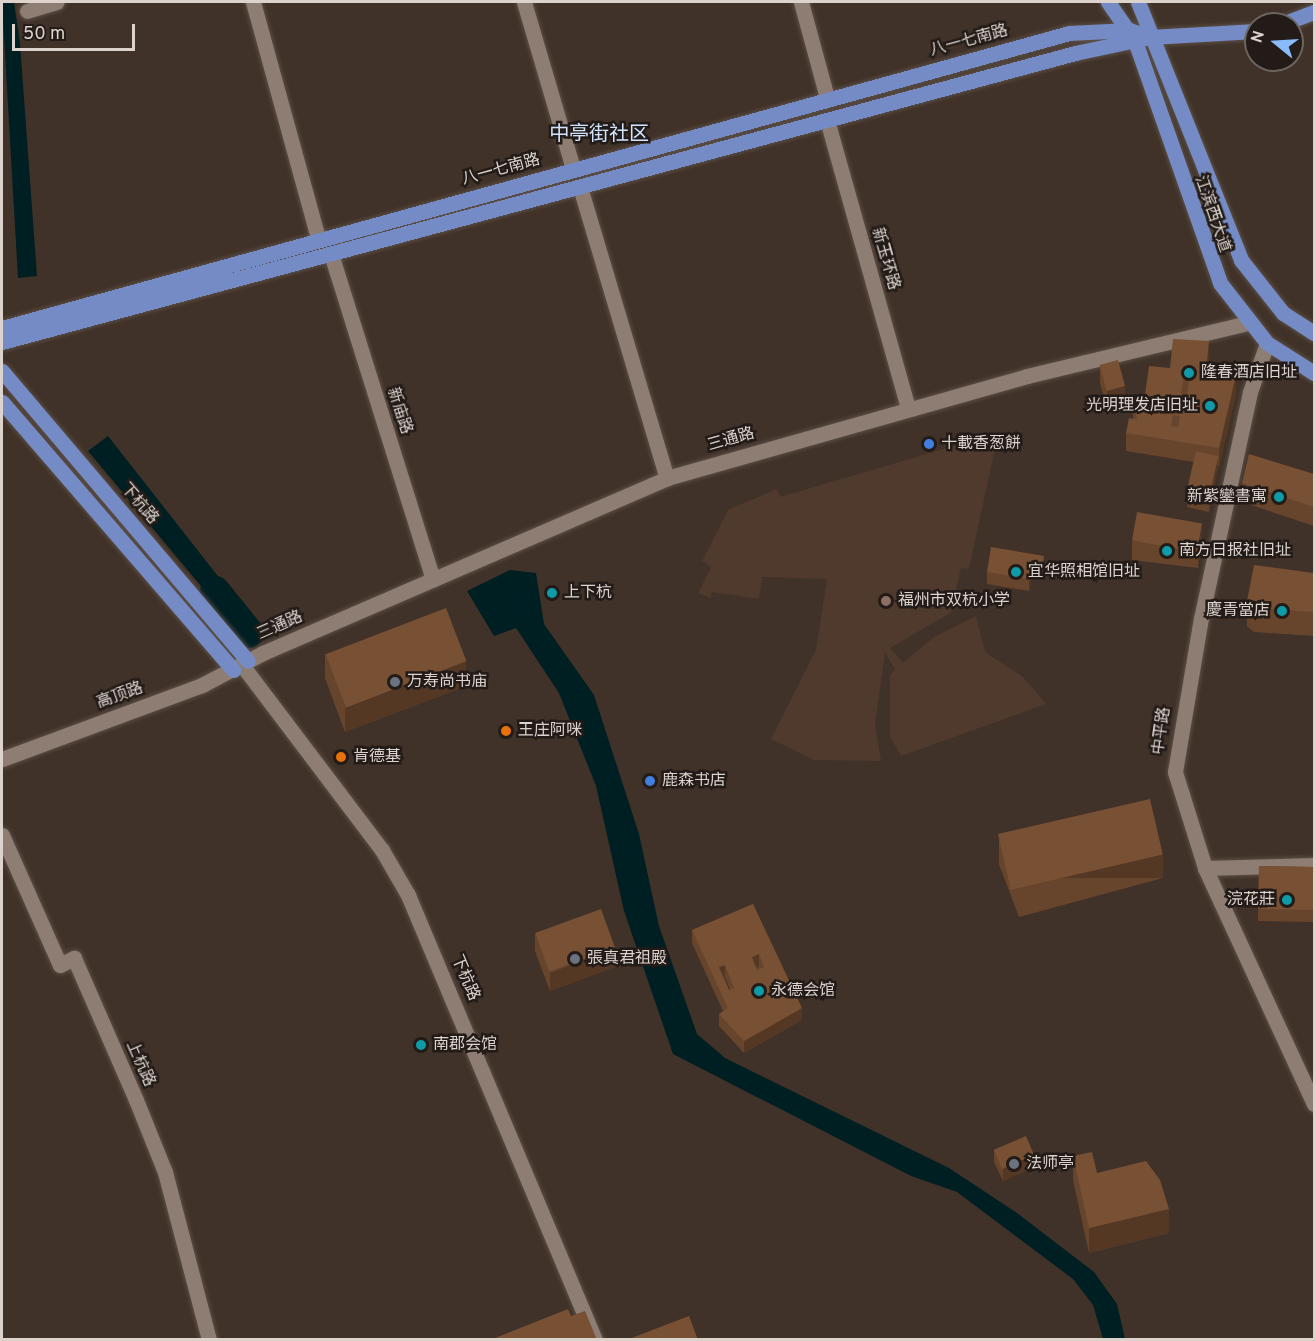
<!DOCTYPE html>
<meta charset="utf-8">
<style>
body{margin:0}
#map{position:relative;width:1316px;height:1341px;overflow:hidden;background:#403228;font-family:Overpass,"Noto Sans SC",sans-serif}
div>[style]{position:absolute}
.built>*{inset:0;background:#4f3a2d}
.water>*{inset:0;background:#001f23}
.river>*{height:30px;margin:-15px;padding:0 15px;transform-origin:15px;border-radius:15px;background:#001f23}
.roads{filter:drop-shadow(0 0 2px #5a4e46) drop-shadow(0 0 2px #5a4e46)}
.minor>*{height:15px;margin:-7.5px;padding:0 7.5px;transform-origin:7.5px;border-radius:7.5px;background:#8e7d72}
.major>*{height:15px;margin:-7.5px;padding:0 7.5px;transform-origin:7.5px;border-radius:7.5px;background:#758bc5}
.wall>*{inset:0;background:#67452d;transform-origin:0 0}
.shaded-wall>*{inset:0;background:#543824;transform-origin:0 0}
.building>*{inset:0;background:#785034;transform-origin:0 0}
.dots>*{width:16px;height:16px;translate:-50% -50%;box-sizing:border-box;border:3px solid #221b17;border-radius:50%}
span{translate:-50% -50%;white-space:nowrap;text-align:center;line-height:1.15;-webkit-text-stroke:5px #221b17;paint-order:stroke}
.street-label{font-size:16px;color:#dcd3cd}
.poi-label{font-size:16px;color:#dcd3cd}
.left{translate:0 -50%;text-align:left}
.right{translate:-100% -50%;text-align:right}
.quarter-label{font-size:20px;color:#d1e4fd}
.frame{position:absolute;inset:0;border:3px solid #dcd3cd;pointer-events:none}
.north{position:absolute;left:1244px;top:12px;width:60px;height:60px;box-sizing:border-box;background:#221b17;border:2px solid #6c6560;border-radius:50%;rotate:288deg;font-size:16px;font-weight:700;line-height:24px;text-align:center;color:#dcd3cd}
.north::after{content:'';display:block;margin:auto;width:21px;height:27px;background:#89bafc;clip-path:polygon(50% 0,100% 100%,50% 72%,0 100%)}
.scale{position:absolute;left:12px;top:24px;width:123px;height:27px;box-sizing:border-box;border:3px solid #dcd3cd;border-top:0;padding-left:8px;font-size:18px;line-height:21px;white-space:nowrap;color:#dcd3cd;-webkit-text-stroke:4px #221b17;paint-order:stroke}
</style>
<div id="map">
<div class="built">
<i style="clip-path:polygon(964px 443px,996px 444px,969px 569px,961px 568px,954px 597px,946px 602px,952px 612px,890px 648px,903px 663px,934px 637px,976px 616px,985px 652px,1023px 677px,1046px 704px,901px 756px,890px 737px,890px 676px,895px 669px,885px 653px,875px 724px,881px 761px,814px 760px,771px 739px,816px 650px,827px 579px,762px 577px,759px 599px,712px 592px,711px 598px,698px 593px,711px 567px,702px 561px,728px 510px,777px 489px,780px 497px)"></i>
</div>
<div class="water">
<i style="clip-path:polygon(2px 2px,14px 2px,20px 43px,37px 276px,18px 278px)"></i>
<i style="clip-path:polygon(108px 436px,250px 617px,236px 628px,88px 451px)"></i>
<i style="clip-path:polygon(510px 570px,536px 573px,544px 624px,594px 695px,639px 834px,659px 926px,697px 1034px,725px 1058px,949px 1168px,1017px 1213px,1094px 1272px,1117px 1304px,1125px 1339px,1103px 1339px,1093px 1305px,1073px 1279px,957px 1192px,911px 1176px,673px 1054px,624px 911px,596px 786px,559px 693px,516px 628px,494px 636px,467px 591px)"></i>
</div>
<div class="river">
<i style="left:215px;top:591px;width:54px;rotate:51deg"></i>
</div>
<div class="roads">
<div class="minor">
<i style="left:253px;top:2px;width:245px;rotate:74.6deg"></i>
<i style="left:524px;top:2px;width:174px;rotate:73.6deg"></i>
<i style="left:801px;top:2px;width:99px;rotate:74.8deg"></i>
<i style="left:27px;top:11px;width:31px;rotate:-17deg"></i>
<i style="left:827px;top:120px;width:299px;rotate:74.3deg"></i>
<i style="left:580px;top:187px;width:304px;rotate:73.4deg"></i>
<i style="left:331px;top:254px;width:341px;rotate:72.6deg"></i>
<i style="left:1267px;top:343px;width:52px;rotate:109.1deg"></i>
<i style="left:1250px;top:392px;width:231px;rotate:102.2deg"></i>
<i style="left:1201px;top:618px;width:156px;rotate:99.6deg"></i>
<i style="left:1175px;top:772px;width:101px;rotate:72.6deg"></i>
<i style="left:1205px;top:868px;width:260px;rotate:65.2deg"></i>
<i style="left:242px;top:665px;width:232px;rotate:52.9deg"></i>
<i style="left:382px;top:850px;width:52px;rotate:60deg"></i>
<i style="left:408px;top:895px;width:483px;rotate:67.2deg"></i>
<i style="left:2px;top:759px;width:213px;rotate:-20.3deg"></i>
<i style="left:202px;top:685px;width:69px;rotate:-27.7deg"></i>
<i style="left:263px;top:653px;width:440px;rotate:-23.4deg"></i>
<i style="left:667px;top:478px;width:374px;rotate:-15.8deg"></i>
<i style="left:1027px;top:376px;width:227px;rotate:-13.5deg"></i>
<i style="left:2px;top:835px;width:142px;rotate:66deg"></i>
<i style="left:60px;top:965px;width:16px;rotate:-27deg"></i>
<i style="left:74px;top:958px;width:155px;rotate:66.4deg"></i>
<i style="left:136px;top:1100px;width:78px;rotate:68.1deg"></i>
<i style="left:165px;top:1172px;width:174px;rotate:75.3deg"></i>
<i style="left:1205px;top:868px;width:109px;rotate:-1.6deg"></i>
</div>
<div class="major">
<i style="left:1108px;top:2px;width:47px;rotate:55.3deg"></i>
<i style="left:1135px;top:41px;width:256px;rotate:70.6deg"></i>
<i style="left:1220px;top:283px;width:76px;rotate:51.9deg"></i>
<i style="left:1267px;top:343px;width:56px;rotate:32.6deg"></i>
<i style="left:1138px;top:2px;width:278px;rotate:68.2deg"></i>
<i style="left:1241px;top:260px;width:68px;rotate:51.6deg"></i>
<i style="left:1283px;top:313px;width:37px;rotate:33deg"></i>
<i style="left:1282px;top:24px;width:34px;rotate:-21deg"></i>
<i style="left:2px;top:328px;width:1107px;rotate:-15.45deg"></i>
<i style="left:1069px;top:33px;width:60px;rotate:-2.9deg"></i>
<i style="left:1129px;top:30px;width:22px;rotate:18deg"></i>
<i style="left:2px;top:342px;width:1111px;rotate:-15.07deg"></i>
<i style="left:1075px;top:53px;width:77px;rotate:-12deg"></i>
<i style="left:1150px;top:37px;width:106px;rotate:-3.2deg"></i>
<i style="left:2px;top:371px;width:380px;rotate:49.7deg"></i>
<i style="left:2px;top:402px;width:354px;rotate:49.2deg"></i>
</div>
</div>
<div class="wall">
<i style="clip-path:polygon(1209px 359px,1208px 372px,1236px 394px,1219px 466px,1218px 466px,1209px 512px,1187px 507px,1187px 495px,1194px 462px,1126px 451px,1126px 433px,1133px 419px,1133px 400px,1144px 401px,1170px 368px)"></i>
<i style="clip-path:polygon(1100px 365px,1125px 404px,1107px 409px,1100px 383px)"></i>
<i style="clip-path:polygon(1314px 474px,1314px 526px,1242px 502px,1242px 483px)"></i>
<i style="clip-path:polygon(1132px 541px,1202px 542px,1198px 568px,1132px 560px)"></i>
<i style="clip-path:polygon(1044px 556px,1044px 568px,1042px 579px,1031px 577px,1029px 591px,987px 584px,987px 572px)"></i>
<i style="clip-path:polygon(1314px 573px,1314px 636px,1254px 632px,1247px 626px,1247px 601px)"></i>
<i style="clip-path:polygon(325px 654px,466px 686px,345px 732px,325px 678px)"></i>
<i style="clip-path:polygon(999px 840px,1163px 878px,1019px 917px,999px 864px)"></i>
<i style="left:1259px;top:866px;width:55px;height:55px;rotate:1deg"></i>
<i style="clip-path:polygon(evenodd,753px 904px,802px 1020px,744px 1053px,719px 1026px,719px 1014px,723px 1011px,692px 943px,692px 930px,753px 904px,724px 977px,725px 977px,730px 990px,729px 990px,724px 977px)"></i>
<i style="clip-path:polygon(535px 933px,615px 967px,550px 991px,535px 951px)"></i>
<i style="clip-path:polygon(994px 1150px,1034px 1167px,1003px 1181px,994px 1162px)"></i>
<i style="clip-path:polygon(1073px 1156px,1097px 1173px,1169px 1233px,1089px 1253px,1073px 1180px)"></i>
</div>
<div class="shaded-wall">
<i style="clip-path:polygon(1209px 341px,1209px 359px,1206px 390px,1206px 372px)"></i>
<i style="clip-path:polygon(1236px 375px,1236px 394px,1219px 466px,1219px 448px)"></i>
<i style="clip-path:polygon(1125px 386px,1125px 404px,1107px 409px,1107px 391px)"></i>
<i style="clip-path:polygon(1218px 456px,1218px 468px,1209px 512px,1209px 499px)"></i>
<i style="clip-path:polygon(1202px 524px,1202px 542px,1198px 568px,1198px 550px)"></i>
<i style="clip-path:polygon(1044px 556px,1044px 568px,1042px 579px,1042px 567px)"></i>
<i style="clip-path:polygon(1031px 565px,1031px 577px,1029px 591px,1029px 579px)"></i>
<i style="clip-path:polygon(466px 661px,466px 686px,345px 732px,345px 708px)"></i>
<i style="left:1163px;top:854px;width:24px;height:149px;rotate:90deg"></i>
<i style="clip-path:polygon(615px 948px,615px 967px,550px 991px,550px 973px)"></i>
<i style="clip-path:polygon(759px 954px,759px 967px,752px 969px,752px 957px)"></i>
<i style="clip-path:polygon(725px 965px,725px 977px,719px 979px,719px 967px)"></i>
<i style="clip-path:polygon(802px 1008px,802px 1020px,744px 1053px,744px 1041px)"></i>
<i style="clip-path:polygon(1034px 1155px,1034px 1167px,1003px 1181px,1003px 1169px)"></i>
<i style="clip-path:polygon(1169px 1209px,1169px 1233px,1089px 1253px,1089px 1228px)"></i>
</div>
<div class="building">
<i style="clip-path:polygon(evenodd,1173px 339px,1209px 341px,1206px 372px,1236px 375px,1219px 448px,1126px 433px,1129px 418px,1137px 420px,1133px 400px,1144px 401px,1149px 366px,1170px 368px,1173px 339px,1183px 380px,1189px 381px,1187px 395px,1181px 394px,1183px 380px,1173px 339px,1173px 415px,1180px 416px,1178px 427px,1171px 426px,1173px 415px)"></i>
<i style="left:1118px;top:360px;width:27px;height:19px;rotate:75deg"></i>
<i style="left:1196px;top:451px;width:23px;height:45px;rotate:13deg"></i>
<i style="clip-path:polygon(1249px 454px,1314px 474px,1314px 507px,1242px 483px)"></i>
<i style="left:1137px;top:512px;width:66px;height:29px;rotate:10deg"></i>
<i style="clip-path:polygon(991px 547px,1044px 556px,1042px 567px,1031px 565px,1029px 579px,987px 572px)"></i>
<i style="clip-path:polygon(1254px 565px,1314px 573px,1314px 612px,1254px 608px,1247px 601px)"></i>
<i style="left:446px;top:608px;width:57px;height:129px;rotate:69deg"></i>
<i style="left:1150px;top:799px;width:57px;height:156px;rotate:77deg"></i>
<i style="left:1259px;top:866px;width:55px;height:43px;rotate:1deg"></i>
<i style="clip-path:polygon(evenodd,753px 904px,802px 1008px,744px 1041px,719px 1014px,728px 1008px,692px 930px,753px 904px,759px 954px,764px 967px,757px 970px,752px 957px,759px 954px,753px 904px,725px 965px,734px 988px,729px 990px,719px 967px,725px 965px)"></i>
<i style="left:601px;top:909px;width:41px;height:70px;rotate:70deg"></i>
<i style="left:1026px;top:1136px;width:21px;height:35px;rotate:67deg"></i>
<i style="clip-path:polygon(1092px 1152px,1097px 1173px,1146px 1161px,1160px 1180px,1169px 1209px,1089px 1228px,1073px 1156px)"></i>
<i style="clip-path:polygon(568px 1309px,571px 1316px,585px 1311px,597px 1340px,490px 1340px)"></i>
<i style="clip-path:polygon(689px 1316px,698px 1340px,629px 1340px,629px 1339px)"></i>
</div>
<div class="dots">
<i style="left:1189px;top:373px;background:#0f9aa8"></i>
<i style="left:1210px;top:406px;background:#0f9aa8"></i>
<i style="left:929px;top:444px;background:#3f7fe0"></i>
<i style="left:1279px;top:497px;background:#0f9aa8"></i>
<i style="left:1167px;top:551px;background:#0f9aa8"></i>
<i style="left:1016px;top:572px;background:#0f9aa8"></i>
<i style="left:552px;top:593px;background:#0f9aa8"></i>
<i style="left:886px;top:601px;background:#8d6e63"></i>
<i style="left:1282px;top:611px;background:#0f9aa8"></i>
<i style="left:395px;top:682px;background:#6b7280"></i>
<i style="left:506px;top:731px;background:#e8710a"></i>
<i style="left:341px;top:757px;background:#e8710a"></i>
<i style="left:650px;top:781px;background:#3f7fe0"></i>
<i style="left:1287px;top:900px;background:#0f9aa8"></i>
<i style="left:575px;top:959px;background:#6b7280"></i>
<i style="left:759px;top:991px;background:#0f9aa8"></i>
<i style="left:421px;top:1045px;background:#0f9aa8"></i>
<i style="left:1014px;top:1164px;background:#6b7280"></i>
</div>
<div class="street-label">
<span style="left:969px;top:41px;rotate:-15deg">八一七南路</span>
<span style="left:501px;top:170px;rotate:-15deg">八一七南路</span>
<span style="left:1212px;top:214px;rotate:71deg">江滨西大道</span>
<span style="left:885px;top:259px;rotate:74deg">新玉环路</span>
<span style="left:399px;top:411px;rotate:72deg">新庙路</span>
<span style="left:731px;top:440px;rotate:-16deg">三通路</span>
<span style="left:139px;top:504px;rotate:49deg">下杭路</span>
<span style="left:280px;top:626px;rotate:-24deg">三通路</span>
<span style="left:120px;top:696px;rotate:-20deg">高顶路</span>
<span style="left:1162px;top:731px;rotate:-82deg">中平路</span>
<span style="left:465px;top:978px;rotate:67deg">下杭路</span>
<span style="left:140px;top:1064px;rotate:66deg">上杭路</span>
</div>
<div class="poi-label">
<span class="left" style="left:1201px;top:373px">隆春酒店旧址</span>
<span class="right" style="left:1198px;top:406px">光明理发店旧址</span>
<span class="left" style="left:941px;top:444px">十載香葱餅</span>
<span class="right" style="left:1267px;top:497px">新紫鑾書寓</span>
<span class="left" style="left:1179px;top:551px">南方日报社旧址</span>
<span class="left" style="left:1028px;top:572px">宜华照相馆旧址</span>
<span class="left" style="left:564px;top:593px">上下杭</span>
<span class="left" style="left:898px;top:601px">福州市双杭小学</span>
<span class="right" style="left:1270px;top:611px">慶青當店</span>
<span class="left" style="left:407px;top:682px">万寿尚书庙</span>
<span class="left" style="left:518px;top:731px">王庄阿咪</span>
<span class="left" style="left:353px;top:757px">肯德基</span>
<span class="left" style="left:662px;top:781px">鹿森书店</span>
<span class="right" style="left:1275px;top:900px">浣花莊</span>
<span class="left" style="left:587px;top:959px">張真君祖殿</span>
<span class="left" style="left:771px;top:991px">永德会馆</span>
<span class="left" style="left:433px;top:1045px">南郡会馆</span>
<span class="left" style="left:1026px;top:1164px">法师亭</span>
</div>
<div class="quarter-label">
<span style="left:599px;top:135px">中亭街社区</span>
</div>
<div class="frame"></div>
<div class="north">N</div>
<div class="scale">50 m</div>
</div>
